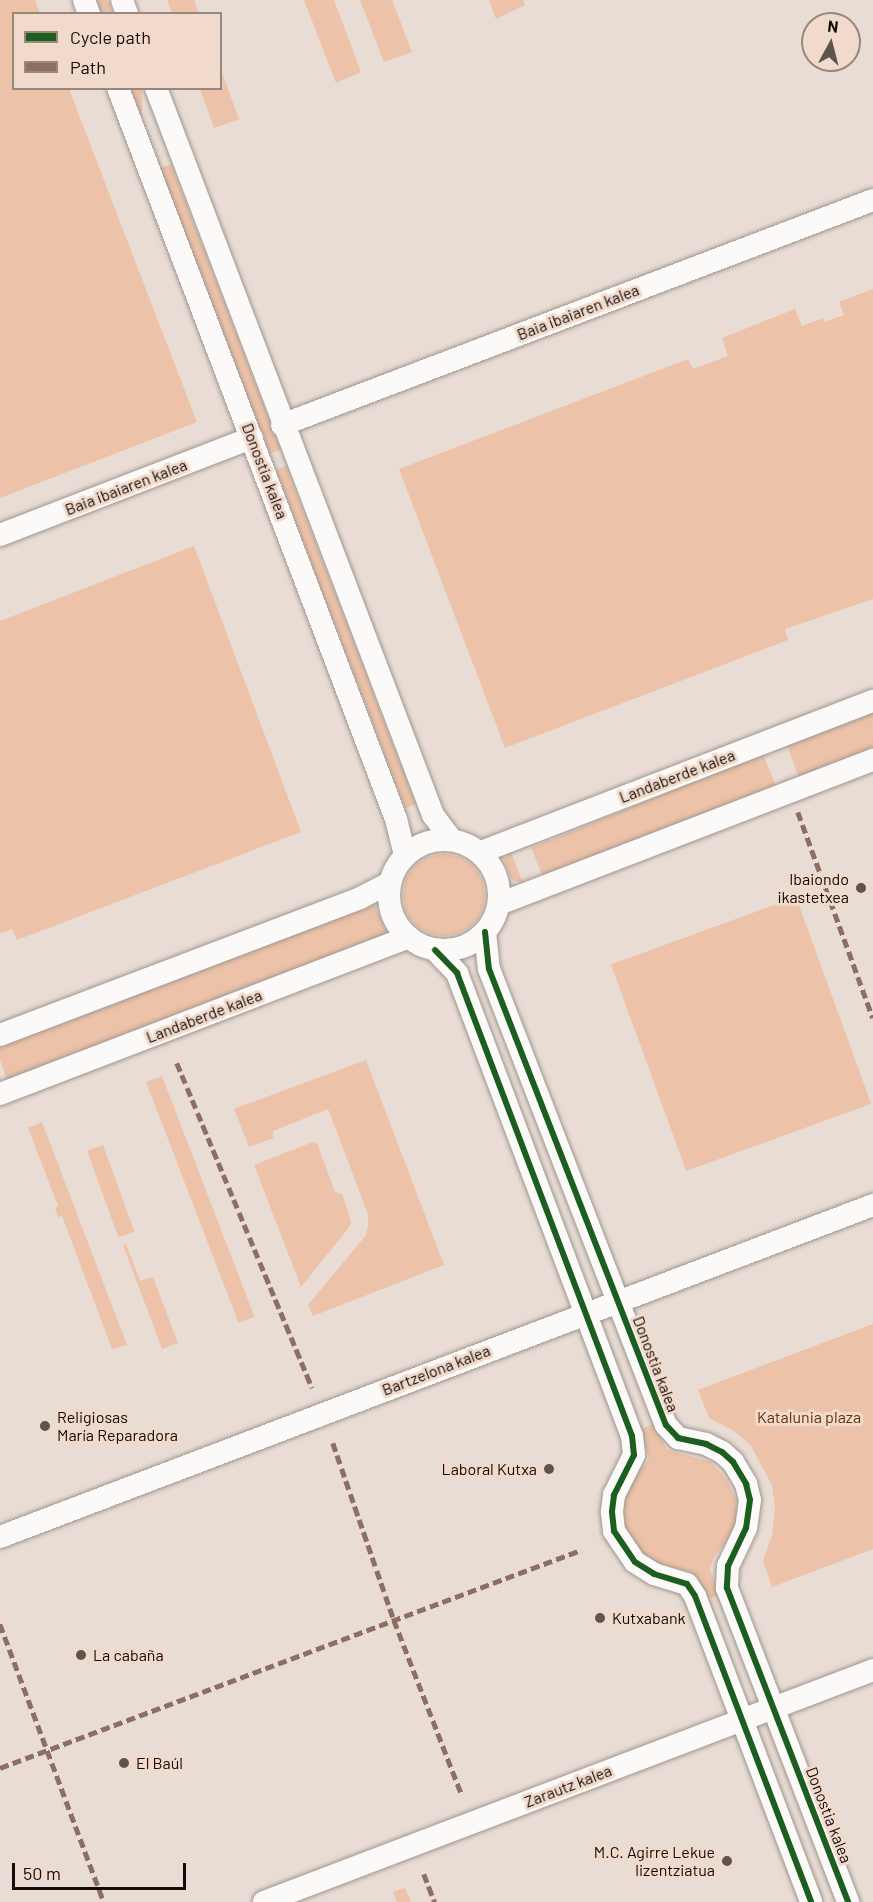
<!DOCTYPE html>
<meta charset="utf-8">
<style>
body{margin:0}
#map{position:relative;width:873px;height:1902px;overflow:hidden;background:#e9dcd4;font-family:Barlow,sans-serif}
div>[style]{position:absolute}
.green>*{inset:0;background:#ecc2a8;transform-origin:0 0}
.round{border-radius:50%}
.roads{filter:drop-shadow(0 0 2px #9f9690) drop-shadow(0 0 2px #9f9690)}
.minor>*{height:22px;margin:-11px;padding:0 11px;transform-origin:11px;border-radius:11px;background:#fcfaf9}
.minor>.ring{margin:-11px;padding:0;box-sizing:content-box;background:none;border:22px solid #fcfaf9;border-radius:50%}
.quiet>*{height:4.5px;margin-top:-2.25px;transform-origin:0;background:repeating-linear-gradient(90deg,#8d6e63 0 9px,transparent 0 13.5px)}
.cycleway>*{height:6px;margin:-3px;padding:0 3px;transform-origin:3px;border-radius:3px;background:#1b5e20}
.dots>*{width:16px;height:16px;translate:-50% -50%;box-sizing:border-box;border:3px solid #f1dacc;border-radius:50%}
span{translate:-50% -50%;white-space:nowrap;text-align:center;line-height:1.15;-webkit-text-stroke:6px #f1dacc;paint-order:stroke}
.street-label{font-size:16px;color:#120b06}
.poi-label{font-size:16px;color:#120b06}
.right{translate:-100% -50%;text-align:right}
.left{translate:0 -50%;text-align:left}
.park-label{font-size:16px;color:#663207}
.legend{position:absolute;left:12px;top:12px;width:210px;height:78px;box-sizing:border-box;background:#f1dacc;border:2px solid #98877d;margin:0;padding:8px 10px;list-style:none;font-size:18px;color:#120b06}
.legend li{display:flex;align-items:center;gap:12px;height:30px}
.legend b{width:30px;border:2px solid #98877d}
.north{position:absolute;left:801px;top:12px;width:60px;height:60px;box-sizing:border-box;background:#f1dacc;border:2px solid #98877d;border-radius:50%;rotate:7deg;font-size:16px;font-weight:700;line-height:24px;text-align:center;color:#120b06}
.north::after{content:'';display:block;margin:auto;width:21px;height:27px;background:#5d544e;clip-path:polygon(50% 0,100% 100%,50% 72%,0 100%)}
.scale{position:absolute;left:12px;top:1863px;width:174px;height:27px;box-sizing:border-box;border:3px solid #120b06;border-top:0;padding-left:8px;font-size:18px;line-height:21px;white-space:nowrap;color:#120b06;-webkit-text-stroke:4px #f1dacc;paint-order:stroke}
</style>
<div id="map">
<div class="green">
<i style="clip-path:polygon(0 0,35px 0,40px 13px,14px 14px,14px 88px,69px 89px,197px 422px,0 498px)"></i>
<i style="clip-path:polygon(96px 0,107px 0,113px 13px,101px 13px)"></i>
<i style="clip-path:polygon(167px 0,194px 0,199px 13px,172px 13px)"></i>
<i style="clip-path:polygon(304px 0,334px 0,361px 72px,336px 83px)"></i>
<i style="clip-path:polygon(360px 0,392px 0,412px 52px,384px 62px)"></i>
<i style="clip-path:polygon(489px 0,523px 0,525px 5px,496px 19px)"></i>
<i style="clip-path:polygon(221px 70px,239px 119px,214px 128px,200px 89px,220px 88px)"></i>
<i style="left:130px;top:89px;width:12px;height:69px"></i>
<i style="left:171px;top:164px;width:306px;height:12px;rotate:69deg"></i>
<i style="clip-path:polygon(873px 289px,873px 599px,785px 629px,788px 640px,505px 748px,399px 469px,688px 359px,693px 369px,728px 356px,722px 338px,795px 309px,802px 326px,823px 318px,824px 322px,844px 315px,839px 302px)"></i>
<i style="left:286px;top:466px;width:362px;height:11px;rotate:69deg"></i>
<i style="clip-path:polygon(194px 546px,301px 832px,17px 940px,12px 929px,0 934px,0 621px)"></i>
<i style="clip-path:polygon(873px 712px,873px 749px,799px 778px,787px 745px)"></i>
<i style="left:763px;top:754px;width:35px;height:250px;rotate:68deg"></i>
<i style="clip-path:polygon(510px 850px,523px 883px,512px 880px,504px 860px)"></i>
<i class="round" style="left:403px;top:854px;width:82px;height:82px"></i>
<i style="left:796px;top:897px;width:220px;height:197px;rotate:70deg"></i>
<i style="clip-path:polygon(371px 905px,375px 906px,386px 931px,385px 937px,7px 1081px,0 1060px,0 1046px)"></i>
<i style="clip-path:polygon(366px 1060px,444px 1265px,313px 1316px,308px 1305px,366px 1235px,368px 1225px,368px 1214px,328px 1109px,273px 1131px,273px 1138px,249px 1147px,234px 1109px)"></i>
<i style="left:162px;top:1076px;width:258px;height:17px;rotate:69deg"></i>
<i style="clip-path:polygon(42px 1122px,127px 1345px,120px 1347px,112px 1349px,62px 1216px,58px 1217px,55px 1208px,58px 1206px,28px 1128px)"></i>
<i style="clip-path:polygon(313px 1142px,317px 1143px,335px 1192px,342px 1194px,351px 1221px,350px 1226px,301px 1287px,254px 1165px)"></i>
<i style="left:103px;top:1145px;width:92px;height:17px;rotate:70deg"></i>
<i style="clip-path:polygon(126px 1244px,140px 1281px,153px 1277px,178px 1343px,162px 1349px,123px 1245px)"></i>
<i style="clip-path:polygon(873px 1324px,873px 1549px,772px 1587px,763px 1561px,772px 1535px,775px 1507px,772px 1485px,751px 1446px,734px 1431px,709px 1418px,698px 1390px)"></i>
<i style="clip-path:polygon(653px 1424px,667px 1450px,711px 1462px,726px 1479px,735px 1497px,738px 1517px,732px 1533px,713px 1559px,710px 1570px,720px 1595px,706px 1600px,696px 1577px,689px 1571px,648px 1561px,627px 1531px,621px 1512px,624px 1495px,630px 1480px,649px 1460px,642px 1429px)"></i>
<i style="clip-path:polygon(405px 1888px,411px 1902px,397px 1902px,393px 1892px)"></i>
</div>
<div class="roads">
<div class="minor">
<i style="left:84px;top:0;width:15px;rotate:70deg"></i>
<i style="left:122px;top:0;width:15px;rotate:70deg"></i>
<i style="left:118px;top:88px;width:782px;rotate:69.18deg"></i>
<i style="left:396px;top:819px;width:38px;rotate:76deg"></i>
<i style="left:156px;top:88px;width:778px;rotate:69.14deg"></i>
<i style="left:433px;top:815px;width:31px;rotate:53deg"></i>
<i style="left:282px;top:425px;width:632px;rotate:-20.84deg"></i>
<i style="left:0;top:535px;width:270px;rotate:-21.1deg"></i>
<i class="ring" style="left:389px;top:840px;width:88px;height:88px"></i>
<i style="left:481px;top:852px;width:420px;rotate:-21.1deg"></i>
<i style="left:499px;top:904px;width:401px;rotate:-21.1deg"></i>
<i style="left:485px;top:932px;width:37px;rotate:84deg"></i>
<i style="left:489px;top:969px;width:489px;rotate:68.8deg"></i>
<i style="left:666px;top:1425px;width:18px;rotate:47deg"></i>
<i style="left:678px;top:1438px;width:29px;rotate:12deg"></i>
<i style="left:706px;top:1444px;width:18px;rotate:27deg"></i>
<i style="left:722px;top:1452px;width:15px;rotate:42deg"></i>
<i style="left:733px;top:1462px;width:26px;rotate:59deg"></i>
<i style="left:746px;top:1484px;width:16px;rotate:76deg"></i>
<i style="left:750px;top:1500px;width:28px;rotate:98deg"></i>
<i style="left:746px;top:1528px;width:42px;rotate:115.3deg"></i>
<i style="left:728px;top:1566px;width:22px;rotate:93deg"></i>
<i style="left:727px;top:1588px;width:337px;rotate:68.9deg"></i>
<i style="left:435px;top:950px;width:32px;rotate:46deg"></i>
<i style="left:457px;top:973px;width:495px;rotate:69.3deg"></i>
<i style="left:632px;top:1436px;width:19px;rotate:84deg"></i>
<i style="left:634px;top:1455px;width:45px;rotate:116.6deg"></i>
<i style="left:614px;top:1495px;width:17px;rotate:97deg"></i>
<i style="left:612px;top:1512px;width:19px;rotate:84deg"></i>
<i style="left:614px;top:1531px;width:37px;rotate:56deg"></i>
<i style="left:635px;top:1562px;width:22px;rotate:32deg"></i>
<i style="left:654px;top:1574px;width:34px;rotate:17deg"></i>
<i style="left:687px;top:1584px;width:14px;rotate:56deg"></i>
<i style="left:695px;top:1596px;width:327px;rotate:69.2deg"></i>
<i style="left:0;top:1035px;width:385px;rotate:-20.8deg"></i>
<i style="left:360px;top:898px;width:34px;rotate:-27deg"></i>
<i style="left:0;top:1094px;width:437px;rotate:-21deg"></i>
<i style="left:0;top:1537px;width:934px;rotate:-20.82deg"></i>
<i style="left:264px;top:1902px;width:652px;rotate:-20.85deg"></i>
</div>
</div>
<div class="quiet">
<i style="left:798px;top:812px;width:219px;rotate:70deg"></i>
<i style="left:177px;top:1063px;width:352px;rotate:67.4deg"></i>
<i style="left:333px;top:1443px;width:187px;rotate:71deg"></i>
<i style="left:394px;top:1620px;width:188px;rotate:68.8deg"></i>
<i style="left:0;top:1624px;width:297px;rotate:69.5deg"></i>
<i style="left:0;top:1768px;width:621px;rotate:-20.57deg"></i>
<i style="left:424px;top:1874px;width:30px;rotate:69deg"></i>
</div>
<div class="cycleway">
<i style="left:485px;top:932px;width:37px;rotate:84deg"></i>
<i style="left:489px;top:969px;width:489px;rotate:68.8deg"></i>
<i style="left:666px;top:1425px;width:18px;rotate:47deg"></i>
<i style="left:678px;top:1438px;width:29px;rotate:12deg"></i>
<i style="left:706px;top:1444px;width:18px;rotate:27deg"></i>
<i style="left:722px;top:1452px;width:15px;rotate:42deg"></i>
<i style="left:733px;top:1462px;width:26px;rotate:59deg"></i>
<i style="left:746px;top:1484px;width:16px;rotate:76deg"></i>
<i style="left:750px;top:1500px;width:28px;rotate:98deg"></i>
<i style="left:746px;top:1528px;width:42px;rotate:115.3deg"></i>
<i style="left:728px;top:1566px;width:22px;rotate:93deg"></i>
<i style="left:727px;top:1588px;width:337px;rotate:68.9deg"></i>
<i style="left:435px;top:950px;width:32px;rotate:46deg"></i>
<i style="left:457px;top:973px;width:495px;rotate:69.3deg"></i>
<i style="left:632px;top:1436px;width:19px;rotate:84deg"></i>
<i style="left:634px;top:1455px;width:45px;rotate:116.6deg"></i>
<i style="left:614px;top:1495px;width:17px;rotate:97deg"></i>
<i style="left:612px;top:1512px;width:19px;rotate:84deg"></i>
<i style="left:614px;top:1531px;width:37px;rotate:56deg"></i>
<i style="left:635px;top:1562px;width:22px;rotate:32deg"></i>
<i style="left:654px;top:1574px;width:34px;rotate:17deg"></i>
<i style="left:687px;top:1584px;width:14px;rotate:56deg"></i>
<i style="left:695px;top:1596px;width:327px;rotate:69.2deg"></i>
</div>
<div class="dots">
<i style="left:861px;top:888px;background:#5d544e"></i>
<i style="left:45px;top:1426px;background:#5d544e"></i>
<i style="left:549px;top:1469px;background:#5d544e"></i>
<i style="left:600px;top:1618px;background:#5d544e"></i>
<i style="left:81px;top:1655px;background:#5d544e"></i>
<i style="left:124px;top:1763px;background:#5d544e"></i>
<i style="left:727px;top:1861px;background:#5d544e"></i>
</div>
<div class="street-label">
<span style="left:578px;top:312px;rotate:-21deg">Baia ibaiaren kalea</span>
<span style="left:265px;top:471px;rotate:69deg">Donostia kalea</span>
<span style="left:126px;top:487px;rotate:-21deg">Baia ibaiaren kalea</span>
<span style="left:677px;top:776px;rotate:-21deg">Landaberde kalea</span>
<span style="left:204px;top:1016px;rotate:-21deg">Landaberde kalea</span>
<span style="left:656px;top:1364px;rotate:69deg">Donostia kalea</span>
<span style="left:436px;top:1370px;rotate:-21deg">Bartzelona kalea</span>
<span style="left:568px;top:1786px;rotate:-21deg">Zarautz kalea</span>
<span style="left:829px;top:1815px;rotate:69deg">Donostia kalea</span>
</div>
<div class="poi-label">
<span class="right" style="left:849px;top:888px">Ibaiondo<br>ikastetxea</span>
<span class="left" style="left:57px;top:1426px">Religiosas<br>María Reparadora</span>
<span class="right" style="left:537px;top:1469px">Laboral Kutxa</span>
<span class="left" style="left:612px;top:1618px">Kutxabank</span>
<span class="left" style="left:93px;top:1655px">La cabaña</span>
<span class="left" style="left:136px;top:1763px">El Baúl</span>
<span class="right" style="left:715px;top:1861px">M.C. Agirre Lekue<br>lizentziatua</span>
</div>
<div class="park-label">
<span style="left:809px;top:1417px">Katalunia plaza</span>
</div>
<ul class="legend">
<li><b style="height:8px;background:#1b5e20"></b>Cycle path</li>
<li><b style="height:8px;background:#8d6e63"></b>Path</li>
</ul>
<div class="north">N</div>
<div class="scale">50 m</div>
</div>
